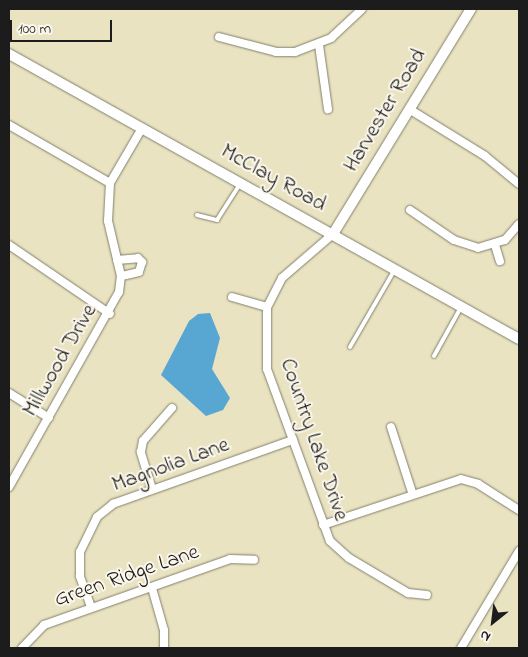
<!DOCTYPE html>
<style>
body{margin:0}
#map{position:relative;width:528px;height:657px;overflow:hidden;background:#e9e3c1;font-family:"Indie Flower",sans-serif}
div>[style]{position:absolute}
.water>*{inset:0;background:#58a7d2}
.roads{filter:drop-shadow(0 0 1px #82806e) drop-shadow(0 0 1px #82806e)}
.service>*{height:4px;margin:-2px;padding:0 2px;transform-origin:2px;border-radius:2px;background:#fff}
.minor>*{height:8px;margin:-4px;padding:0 4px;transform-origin:4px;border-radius:4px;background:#fff}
.secondary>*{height:10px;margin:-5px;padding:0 5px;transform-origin:5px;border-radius:5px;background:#fff}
span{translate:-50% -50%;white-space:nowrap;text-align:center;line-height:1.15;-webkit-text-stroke:4px #fbf7ec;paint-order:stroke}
.street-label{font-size:22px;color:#1c1c1c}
.frame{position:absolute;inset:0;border:10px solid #1c1c1c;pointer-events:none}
.north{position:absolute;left:468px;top:597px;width:50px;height:50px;-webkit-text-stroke:4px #fbf7ec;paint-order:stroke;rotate:209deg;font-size:14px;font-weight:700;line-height:20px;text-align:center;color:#1c1c1c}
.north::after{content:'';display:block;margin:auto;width:18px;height:22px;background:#1c1c1c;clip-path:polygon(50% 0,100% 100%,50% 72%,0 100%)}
.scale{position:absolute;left:10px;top:20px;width:102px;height:22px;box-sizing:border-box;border:2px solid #1c1c1c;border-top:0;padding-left:6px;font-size:15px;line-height:18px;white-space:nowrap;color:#1c1c1c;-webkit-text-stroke:4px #fbf7ec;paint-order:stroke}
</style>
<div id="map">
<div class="water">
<i style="clip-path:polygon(210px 313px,220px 338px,212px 369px,230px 398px,223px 410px,206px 416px,161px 375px,189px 321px,198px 314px)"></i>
</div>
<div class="roads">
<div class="service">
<i style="left:197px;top:215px;width:21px;rotate:14deg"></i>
<i style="left:217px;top:220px;width:43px;rotate:-57.4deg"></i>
<i style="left:350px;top:347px;width:88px;rotate:-59.9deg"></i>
<i style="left:434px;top:356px;width:56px;rotate:-61.1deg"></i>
</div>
<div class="minor">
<i style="left:219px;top:37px;width:59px;rotate:14.7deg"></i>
<i style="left:276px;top:52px;width:19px"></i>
<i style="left:295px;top:52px;width:39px;rotate:-21deg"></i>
<i style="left:331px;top:38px;width:42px;rotate:-43.1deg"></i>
<i style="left:319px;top:45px;width:65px;rotate:82deg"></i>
<i style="left:409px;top:109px;width:89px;rotate:31.7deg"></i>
<i style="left:485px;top:156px;width:44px;rotate:39.5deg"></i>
<i style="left:9px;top:125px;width:116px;rotate:29.9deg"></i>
<i style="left:410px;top:210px;width:53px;rotate:34.3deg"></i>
<i style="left:454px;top:240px;width:25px;rotate:18deg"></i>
<i style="left:478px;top:248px;width:28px;rotate:-17deg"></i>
<i style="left:505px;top:240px;width:21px;rotate:-49deg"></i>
<i style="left:333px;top:234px;width:67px;rotate:139.2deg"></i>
<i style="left:282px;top:278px;width:33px;rotate:117deg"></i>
<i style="left:267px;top:307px;width:62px;rotate:90deg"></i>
<i style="left:267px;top:369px;width:183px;rotate:69.9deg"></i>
<i style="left:330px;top:541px;width:25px;rotate:42deg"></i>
<i style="left:349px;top:558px;width:69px;rotate:30.7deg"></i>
<i style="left:408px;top:593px;width:19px;rotate:6deg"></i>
<i style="left:9px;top:245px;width:122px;rotate:34.3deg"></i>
<i style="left:495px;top:245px;width:17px;rotate:73deg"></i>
<i style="left:117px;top:260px;width:21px;rotate:-5deg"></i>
<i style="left:138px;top:258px;width:6px;rotate:45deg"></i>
<i style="left:142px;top:262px;width:10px;rotate:107deg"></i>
<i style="left:139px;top:272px;width:18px;rotate:167deg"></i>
<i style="left:232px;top:297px;width:36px;rotate:16deg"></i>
<i style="left:9px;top:393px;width:47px;rotate:32deg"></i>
<i style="left:391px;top:427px;width:68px;rotate:72.1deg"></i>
<i style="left:9px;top:487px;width:224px;rotate:-60.6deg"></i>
<i style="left:119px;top:292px;width:16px;rotate:-83deg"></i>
<i style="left:121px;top:276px;width:57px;rotate:-103.3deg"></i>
<i style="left:108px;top:221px;width:38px;rotate:-87deg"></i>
<i style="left:110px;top:183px;width:61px;rotate:-59.7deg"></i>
<i style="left:152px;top:489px;width:39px;rotate:-107deg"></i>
<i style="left:141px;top:452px;width:11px;rotate:-80deg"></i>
<i style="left:143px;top:441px;width:44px;rotate:-48.7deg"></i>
<i style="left:323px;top:525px;width:145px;rotate:-18.4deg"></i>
<i style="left:461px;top:479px;width:18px;rotate:16deg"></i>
<i style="left:478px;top:484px;width:49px;rotate:32.4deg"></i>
<i style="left:152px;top:588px;width:44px;rotate:74.1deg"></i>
<i style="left:164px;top:630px;width:18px;rotate:90deg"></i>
<i style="left:91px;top:607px;width:33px;rotate:-110deg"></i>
<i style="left:80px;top:576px;width:24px;rotate:-90deg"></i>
<i style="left:80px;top:552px;width:39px;rotate:-64deg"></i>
<i style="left:97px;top:517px;width:21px;rotate:-39deg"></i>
<i style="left:113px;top:504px;width:191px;rotate:-19.6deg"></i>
<i style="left:22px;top:648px;width:32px;rotate:-46deg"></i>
<i style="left:44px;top:625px;width:197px;rotate:-19.5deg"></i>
<i style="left:230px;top:559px;width:24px;rotate:2deg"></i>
<i style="left:461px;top:648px;width:113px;rotate:-59.1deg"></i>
</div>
<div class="secondary">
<i style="left:9px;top:54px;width:584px;rotate:29.2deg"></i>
<i style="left:333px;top:234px;width:264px;rotate:-58.5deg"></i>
</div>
</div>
<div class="street-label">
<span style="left:386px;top:111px;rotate:-59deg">Harvester Road</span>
<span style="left:273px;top:179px;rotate:29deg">McClay Road</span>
<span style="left:61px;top:361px;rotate:-60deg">Millwood Drive</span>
<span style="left:313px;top:440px;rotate:71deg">Country Lake Drive</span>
<span style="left:171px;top:466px;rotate:-20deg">Magnolia Lane</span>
<span style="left:127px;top:577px;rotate:-19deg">Green Ridge Lane</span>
</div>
<div class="frame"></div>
<div class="north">N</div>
<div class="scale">100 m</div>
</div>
